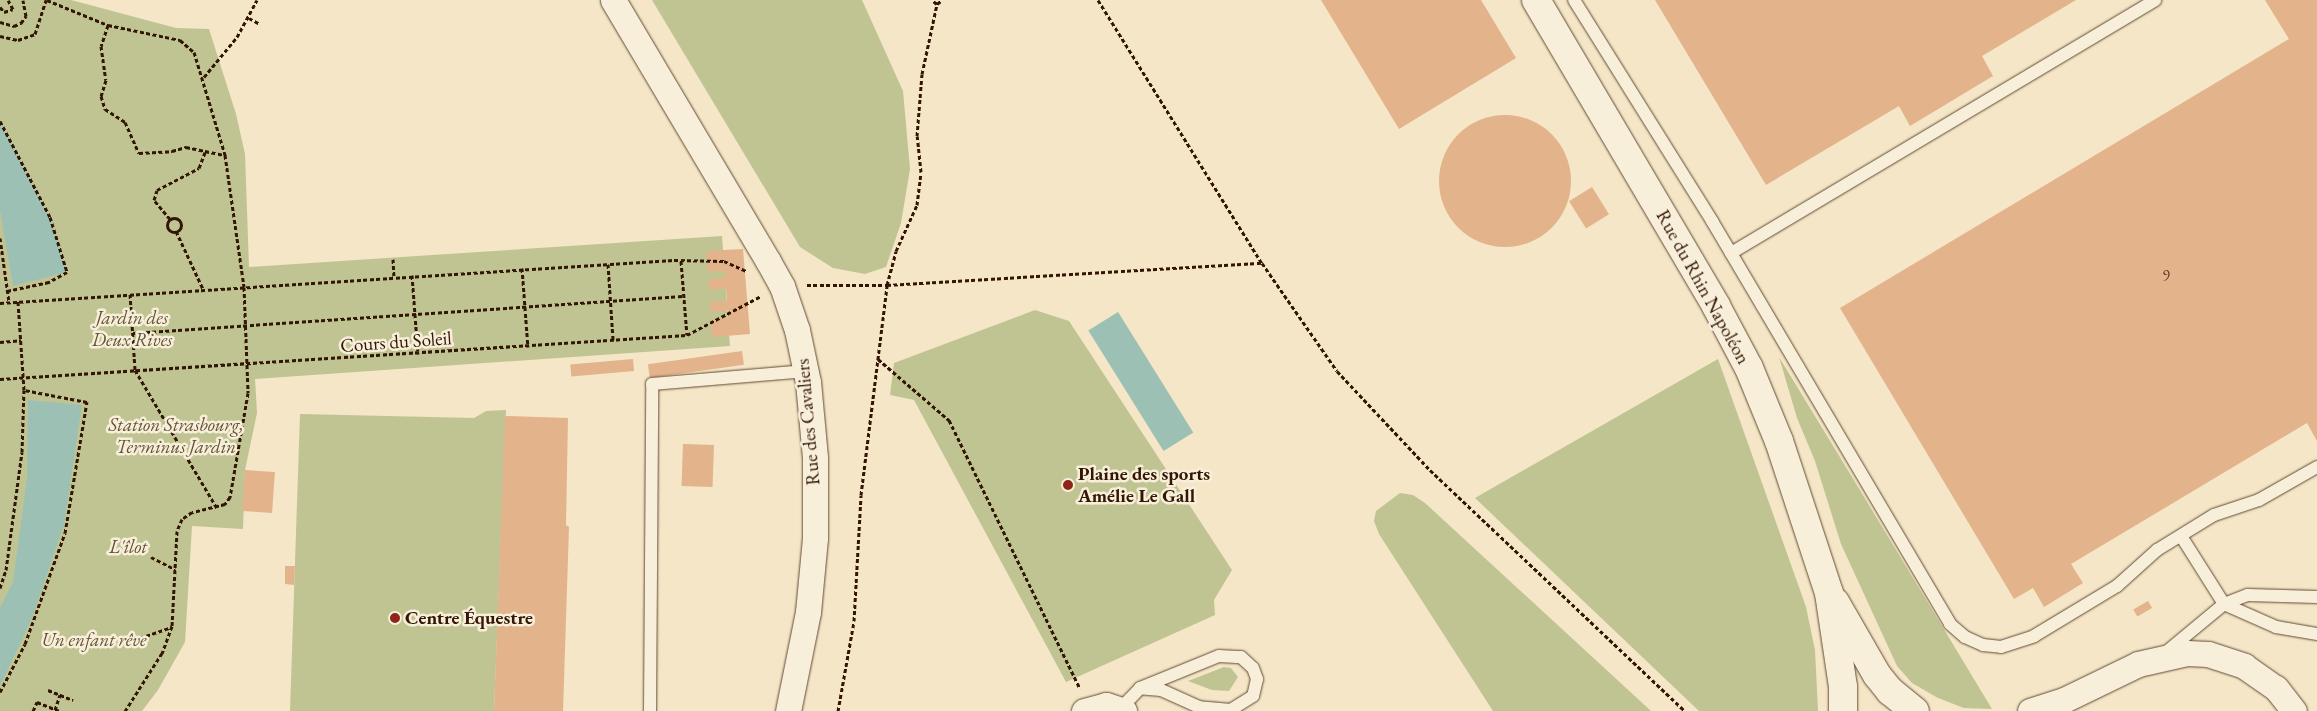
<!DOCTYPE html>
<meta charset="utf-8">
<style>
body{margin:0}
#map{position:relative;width:2317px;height:711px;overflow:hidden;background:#f4e6c6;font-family:"EB Garamond",serif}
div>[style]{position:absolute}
.green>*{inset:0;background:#bfc492}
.water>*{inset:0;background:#9cc0b3;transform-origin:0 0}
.building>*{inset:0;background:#e3b38b;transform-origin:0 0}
.round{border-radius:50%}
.path>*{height:3px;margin-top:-1.5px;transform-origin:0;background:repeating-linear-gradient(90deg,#321503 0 4px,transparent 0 6.5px)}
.path>.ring{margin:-1.5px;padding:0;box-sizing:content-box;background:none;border:3px solid #321503;border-radius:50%}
.roads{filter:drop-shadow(0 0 1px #624934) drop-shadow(0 0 1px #624934)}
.service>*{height:12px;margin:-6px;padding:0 6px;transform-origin:6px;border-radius:6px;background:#f8efda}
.minor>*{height:25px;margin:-12.5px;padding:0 12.5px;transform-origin:12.5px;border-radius:12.5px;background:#f8efda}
.secondary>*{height:28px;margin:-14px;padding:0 14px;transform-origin:14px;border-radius:14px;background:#f8efda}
.dots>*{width:14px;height:14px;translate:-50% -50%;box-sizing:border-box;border:2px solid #f8efda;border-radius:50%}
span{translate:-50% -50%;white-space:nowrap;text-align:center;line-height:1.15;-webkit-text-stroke:5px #f8efda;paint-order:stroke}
.number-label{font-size:16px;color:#5e3c25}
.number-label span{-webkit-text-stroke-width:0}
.street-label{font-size:19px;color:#321503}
.park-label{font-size:19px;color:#635235;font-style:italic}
.poi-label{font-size:19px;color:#321503;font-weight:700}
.left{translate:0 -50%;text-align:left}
</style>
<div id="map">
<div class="green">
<i style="clip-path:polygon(0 0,71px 0,176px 28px,209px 29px,236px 114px,245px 154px,249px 267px,722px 236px,730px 346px,255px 379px,257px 413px,245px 470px,243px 529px,192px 526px,185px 642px,158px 690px,142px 711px,0 711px)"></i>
<i style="clip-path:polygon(652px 0,862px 0,903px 91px,910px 169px,901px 223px,886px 267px,865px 274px,833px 268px,800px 247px)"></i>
<i style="clip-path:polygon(1035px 310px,1069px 321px,1232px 570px,1214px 600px,1215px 615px,1066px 682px,914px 400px,890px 395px,894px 363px)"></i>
<i style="clip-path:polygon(1779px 357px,1852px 477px,1992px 709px,1964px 708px,1938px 698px,1912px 683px,1897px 666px,1841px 544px,1815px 461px,1797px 418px)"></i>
<i style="clip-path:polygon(1718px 359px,1806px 607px,1815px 650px,1818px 711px,1699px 711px,1475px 498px)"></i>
<i style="clip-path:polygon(506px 410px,494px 711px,290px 711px,300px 414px,474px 418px,486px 411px)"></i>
<i style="clip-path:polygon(1400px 493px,1413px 495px,1425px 503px,1651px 711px,1493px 711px,1379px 534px,1374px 521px,1376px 511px)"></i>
<i style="clip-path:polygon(1224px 667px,1231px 668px,1238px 677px,1229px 691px,1212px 690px,1188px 681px)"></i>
</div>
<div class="water">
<i style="clip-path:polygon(0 121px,50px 217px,67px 272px,13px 286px,0 210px)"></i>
<i style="left:1118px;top:312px;width:142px;height:35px;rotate:58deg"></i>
<i style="clip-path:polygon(28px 400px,82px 405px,64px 525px,32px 618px,0 686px,0 608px,13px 582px,27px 479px)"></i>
</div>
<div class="building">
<i style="clip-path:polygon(1321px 0,1481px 0,1516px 58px,1399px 129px)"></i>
<i style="clip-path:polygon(1655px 0,2076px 0,1982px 56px,1993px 76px,1910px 126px,1899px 106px,1766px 185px)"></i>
<i style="clip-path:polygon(2265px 0,2317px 0,2317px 441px,2307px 423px,2071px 564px,2083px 583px,2044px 607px,2033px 588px,2014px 599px,1840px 308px,2289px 39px)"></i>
<i class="round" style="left:1439px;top:115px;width:132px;height:132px"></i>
<i style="left:1592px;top:187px;width:32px;height:27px;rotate:58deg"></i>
<i style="clip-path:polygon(743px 249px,750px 334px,712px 337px,711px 319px,728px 318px,728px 311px,711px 312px,710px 302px,727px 301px,726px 288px,709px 290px,708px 279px,725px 278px,724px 271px,708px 272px,706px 251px)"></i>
<i style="left:742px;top:351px;width:14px;height:95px;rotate:82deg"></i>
<i style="left:633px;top:359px;width:12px;height:63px;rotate:85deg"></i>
<i style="clip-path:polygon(505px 416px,568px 418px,566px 525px,569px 527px,563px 711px,494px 711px)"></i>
<i style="left:683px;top:444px;width:31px;height:42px;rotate:2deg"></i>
<i style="left:245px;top:470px;width:30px;height:41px;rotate:4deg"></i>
<i style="clip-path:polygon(285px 566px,295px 566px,294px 585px,285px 584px)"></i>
<i style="left:2148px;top:601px;width:8px;height:17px;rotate:60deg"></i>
</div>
<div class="path">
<i style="left:47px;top:0;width:66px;rotate:22.3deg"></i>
<i style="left:108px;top:25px;width:74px;rotate:11.8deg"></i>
<i style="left:180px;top:40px;width:18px;rotate:41deg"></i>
<i style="left:194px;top:52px;width:108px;rotate:73.2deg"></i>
<i style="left:225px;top:155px;width:133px;rotate:81.8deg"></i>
<i style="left:244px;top:287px;width:106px;rotate:87.8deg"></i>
<i style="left:248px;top:393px;width:106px;rotate:99.8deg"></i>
<i style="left:230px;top:497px;width:9px;rotate:126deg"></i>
<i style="left:225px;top:504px;width:34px;rotate:166deg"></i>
<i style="left:192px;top:512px;width:12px;rotate:145deg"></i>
<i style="left:182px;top:519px;width:13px;rotate:113deg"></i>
<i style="left:177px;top:531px;width:95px;rotate:93deg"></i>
<i style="left:172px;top:626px;width:29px;rotate:110deg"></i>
<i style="left:162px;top:653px;width:69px;rotate:122.5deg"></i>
<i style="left:1098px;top:0;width:310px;rotate:58.1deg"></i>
<i style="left:1262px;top:263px;width:131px;rotate:55.2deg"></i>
<i style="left:1337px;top:371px;width:136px;rotate:46.8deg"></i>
<i style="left:1430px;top:470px;width:351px;rotate:43.4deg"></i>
<i style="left:937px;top:4px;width:6px;rotate:-39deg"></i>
<i style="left:0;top:7px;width:6px;rotate:51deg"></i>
<i style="left:4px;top:12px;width:9px;rotate:-18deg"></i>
<i style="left:13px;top:9px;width:10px;rotate:-119deg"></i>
<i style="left:249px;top:18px;width:13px;rotate:29deg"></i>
<i style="left:0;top:22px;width:15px;rotate:16deg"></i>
<i style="left:14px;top:26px;width:8px;rotate:-23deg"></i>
<i style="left:21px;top:23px;width:9px;rotate:-54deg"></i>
<i style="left:26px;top:16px;width:16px;rotate:-101deg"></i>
<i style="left:108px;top:25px;width:22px;rotate:108deg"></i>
<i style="left:101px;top:46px;width:34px;rotate:82deg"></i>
<i style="left:106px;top:80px;width:17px;rotate:107deg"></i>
<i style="left:101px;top:96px;width:14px;rotate:73deg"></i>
<i style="left:105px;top:109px;width:24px;rotate:33deg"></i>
<i style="left:125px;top:122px;width:34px;rotate:66deg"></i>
<i style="left:139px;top:153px;width:33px;rotate:-3deg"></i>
<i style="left:172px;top:151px;width:15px;rotate:-16deg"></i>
<i style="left:186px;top:147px;width:40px;rotate:12deg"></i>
<i style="left:0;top:36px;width:18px;rotate:13deg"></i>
<i style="left:18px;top:40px;width:18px;rotate:-19deg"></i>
<i style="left:35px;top:34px;width:36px;rotate:-72deg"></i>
<i style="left:204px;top:77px;width:52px;rotate:-50.5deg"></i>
<i style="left:237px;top:37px;width:42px;rotate:-61.6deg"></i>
<i style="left:0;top:121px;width:108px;rotate:62.5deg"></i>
<i style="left:50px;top:217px;width:58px;rotate:72.8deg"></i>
<i style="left:67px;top:272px;width:21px;rotate:151deg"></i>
<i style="left:49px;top:282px;width:43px;rotate:167.9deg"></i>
<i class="ring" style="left:167px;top:218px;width:11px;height:11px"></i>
<i style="left:170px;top:219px;width:25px;rotate:-130deg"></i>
<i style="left:154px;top:200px;width:10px;rotate:-73deg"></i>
<i style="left:157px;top:190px;width:47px;rotate:-27.6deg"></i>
<i style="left:199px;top:168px;width:17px;rotate:-69deg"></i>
<i style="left:176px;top:231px;width:64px;rotate:65deg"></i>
<i style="left:0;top:238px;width:65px;rotate:82deg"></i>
<i style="left:393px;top:259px;width:18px;rotate:87deg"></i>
<i style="left:681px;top:261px;width:74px;rotate:85.4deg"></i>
<i style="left:608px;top:264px;width:76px;rotate:86.2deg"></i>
<i style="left:522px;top:268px;width:79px;rotate:85.7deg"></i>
<i style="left:412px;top:275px;width:79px;rotate:85.7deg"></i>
<i style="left:807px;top:285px;width:80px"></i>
<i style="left:887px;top:285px;width:376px;rotate:-3.4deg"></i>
<i style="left:130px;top:294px;width:76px;rotate:86.2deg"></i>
<i style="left:135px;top:370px;width:161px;rotate:59.3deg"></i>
<i style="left:0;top:303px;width:675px;rotate:-3.65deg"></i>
<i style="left:674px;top:260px;width:50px;rotate:1.1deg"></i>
<i style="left:724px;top:261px;width:24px;rotate:24deg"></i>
<i style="left:133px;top:333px;width:551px;rotate:-3.85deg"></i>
<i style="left:0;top:342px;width:21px;rotate:-5deg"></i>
<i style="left:878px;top:359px;width:94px;rotate:40.7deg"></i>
<i style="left:949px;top:420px;width:299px;rotate:64deg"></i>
<i style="left:0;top:379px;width:688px;rotate:-3.66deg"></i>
<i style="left:687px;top:335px;width:84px;rotate:-27.8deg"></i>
<i style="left:151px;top:557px;width:27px;rotate:27deg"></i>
<i style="left:0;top:588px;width:19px;rotate:-72deg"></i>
<i style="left:6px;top:570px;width:119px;rotate:-82.3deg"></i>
<i style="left:22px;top:452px;width:62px;rotate:-88.2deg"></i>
<i style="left:24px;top:390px;width:89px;rotate:-93.9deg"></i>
<i style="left:140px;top:638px;width:34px;rotate:-19deg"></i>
<i style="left:48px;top:690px;width:27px;rotate:22deg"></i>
<i style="left:0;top:692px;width:54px;rotate:-62.5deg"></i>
<i style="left:25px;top:644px;width:118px;rotate:-70.2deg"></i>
<i style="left:65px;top:533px;width:133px;rotate:-80.5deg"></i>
<i style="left:87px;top:402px;width:64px;rotate:-169.2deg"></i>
<i style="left:55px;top:710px;width:16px;rotate:-72deg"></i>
<i style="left:33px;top:711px;width:10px;rotate:-66deg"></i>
<i style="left:37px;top:702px;width:24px;rotate:22deg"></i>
<i style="left:838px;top:711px;width:91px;rotate:-79.9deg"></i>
<i style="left:854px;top:621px;width:126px;rotate:-86.8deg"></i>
<i style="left:861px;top:495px;width:212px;rotate:-82.9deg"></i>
<i style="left:887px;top:285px;width:35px;rotate:-75deg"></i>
<i style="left:896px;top:251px;width:51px;rotate:-65.5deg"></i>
<i style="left:917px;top:205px;width:33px;rotate:-83deg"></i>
<i style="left:921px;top:172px;width:36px;rotate:-96deg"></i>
<i style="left:917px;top:136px;width:62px;rotate:-85.4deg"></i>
<i style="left:922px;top:74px;width:72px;rotate:-77.9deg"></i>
<i style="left:937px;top:4px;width:6px;rotate:-141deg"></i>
</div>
<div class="roads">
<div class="service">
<i style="left:1574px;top:0;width:261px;rotate:58deg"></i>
<i style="left:1712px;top:221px;width:468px;rotate:59.4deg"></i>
<i style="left:1950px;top:624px;width:20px;rotate:41deg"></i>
<i style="left:1965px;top:637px;width:20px;rotate:24deg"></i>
<i style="left:1983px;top:645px;width:18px;rotate:6deg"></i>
<i style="left:2001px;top:647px;width:35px;rotate:-18deg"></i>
<i style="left:2034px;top:636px;width:97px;rotate:-31.1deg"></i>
<i style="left:2117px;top:586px;width:54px;rotate:-42deg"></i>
<i style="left:2157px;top:550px;width:67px;rotate:-31.6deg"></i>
<i style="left:2214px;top:515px;width:47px;rotate:-18.4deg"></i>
<i style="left:2259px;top:500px;width:67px;rotate:-29.6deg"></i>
<i style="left:1731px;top:253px;width:494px;rotate:-30.8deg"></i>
<i style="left:2224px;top:604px;width:57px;rotate:23.9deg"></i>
<i style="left:2276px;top:627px;width:42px;rotate:9.7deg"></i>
<i style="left:2224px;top:604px;width:26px;rotate:-21deg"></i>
<i style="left:2248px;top:595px;width:69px;rotate:1.7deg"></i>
<i style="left:2165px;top:653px;width:77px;rotate:-39.7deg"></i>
<i style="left:2224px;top:604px;width:80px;rotate:-122.3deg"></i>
<i style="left:1121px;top:708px;width:28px;rotate:-46deg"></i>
<i style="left:1140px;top:688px;width:85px;rotate:-22.1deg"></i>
<i style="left:1219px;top:656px;width:22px;rotate:3deg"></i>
<i style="left:1241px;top:657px;width:16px;rotate:43deg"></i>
<i style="left:1253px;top:668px;width:12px;rotate:70deg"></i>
<i style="left:1257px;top:679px;width:17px;rotate:103deg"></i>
<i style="left:1253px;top:696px;width:26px;rotate:148deg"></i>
<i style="left:1231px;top:710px;width:32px;rotate:-175deg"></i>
<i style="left:1199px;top:707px;width:42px;rotate:-155.9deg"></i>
<i style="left:1161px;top:690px;width:21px;rotate:-175deg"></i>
<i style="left:650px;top:711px;width:327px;rotate:-89.6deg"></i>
<i style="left:652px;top:384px;width:155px;rotate:-4.8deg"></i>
</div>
<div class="minor">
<i style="left:613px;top:0;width:304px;rotate:59.3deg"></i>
<i style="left:768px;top:261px;width:29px;rotate:61deg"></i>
<i style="left:782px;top:286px;width:46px;rotate:71.2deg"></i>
<i style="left:797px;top:330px;width:53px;rotate:78.1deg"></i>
<i style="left:808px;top:382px;width:76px;rotate:84.7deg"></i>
<i style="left:815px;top:458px;width:80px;rotate:90deg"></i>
<i style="left:815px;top:538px;width:74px;rotate:95.4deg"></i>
<i style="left:808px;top:612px;width:101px;rotate:101.4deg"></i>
<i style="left:1084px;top:711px;width:23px;rotate:-15deg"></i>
<i style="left:1106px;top:705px;width:19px;rotate:18deg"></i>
<i style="left:2030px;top:711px;width:36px;rotate:-18deg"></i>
<i style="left:2064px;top:700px;width:82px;rotate:-25.9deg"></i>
<i style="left:2138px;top:664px;width:50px;rotate:-12.7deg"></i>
<i style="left:2187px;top:653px;width:21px;rotate:3deg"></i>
<i style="left:2208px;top:654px;width:38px;rotate:18deg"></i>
<i style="left:2244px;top:666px;width:39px;rotate:35deg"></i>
<i style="left:2276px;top:688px;width:29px;rotate:52deg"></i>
</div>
<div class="secondary">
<i style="left:1536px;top:0;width:355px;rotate:59.5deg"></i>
<i style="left:1716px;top:306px;width:70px;rotate:62deg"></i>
<i style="left:1749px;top:368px;width:79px;rotate:67.7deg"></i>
<i style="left:1779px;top:441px;width:160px;rotate:71.8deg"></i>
<i style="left:1829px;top:593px;width:95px;rotate:81.5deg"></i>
<i style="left:1843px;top:687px;width:24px;rotate:90deg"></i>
<i style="left:1835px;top:602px;width:84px;rotate:60.1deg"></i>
<i style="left:1877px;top:675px;width:21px;rotate:51deg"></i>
<i style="left:1890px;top:691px;width:32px;rotate:39deg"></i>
</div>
</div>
<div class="dots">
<i style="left:1068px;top:485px;background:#8f2418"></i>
<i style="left:395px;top:618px;background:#8f2418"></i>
</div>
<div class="number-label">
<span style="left:2166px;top:276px">9</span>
</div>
<div class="street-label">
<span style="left:1703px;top:287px;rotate:61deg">Rue du Rhin Napoléon</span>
<span style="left:396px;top:342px;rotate:-4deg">Cours du Soleil</span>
<span style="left:808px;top:422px;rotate:-95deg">Rue des Cavaliers</span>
</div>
<div class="park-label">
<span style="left:132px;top:329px">Jardin des<br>Deux Rives</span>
<span style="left:176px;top:436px">Station Strasbourg,<br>Terminus Jardin</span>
<span style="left:128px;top:547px">L'îlot</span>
<span style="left:94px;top:640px">Un enfant rêve</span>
</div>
<div class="poi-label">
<span class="left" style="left:1078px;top:485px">Plaine des sports<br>Amélie Le Gall</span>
<span class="left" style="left:405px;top:618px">Centre Équestre</span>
</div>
</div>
